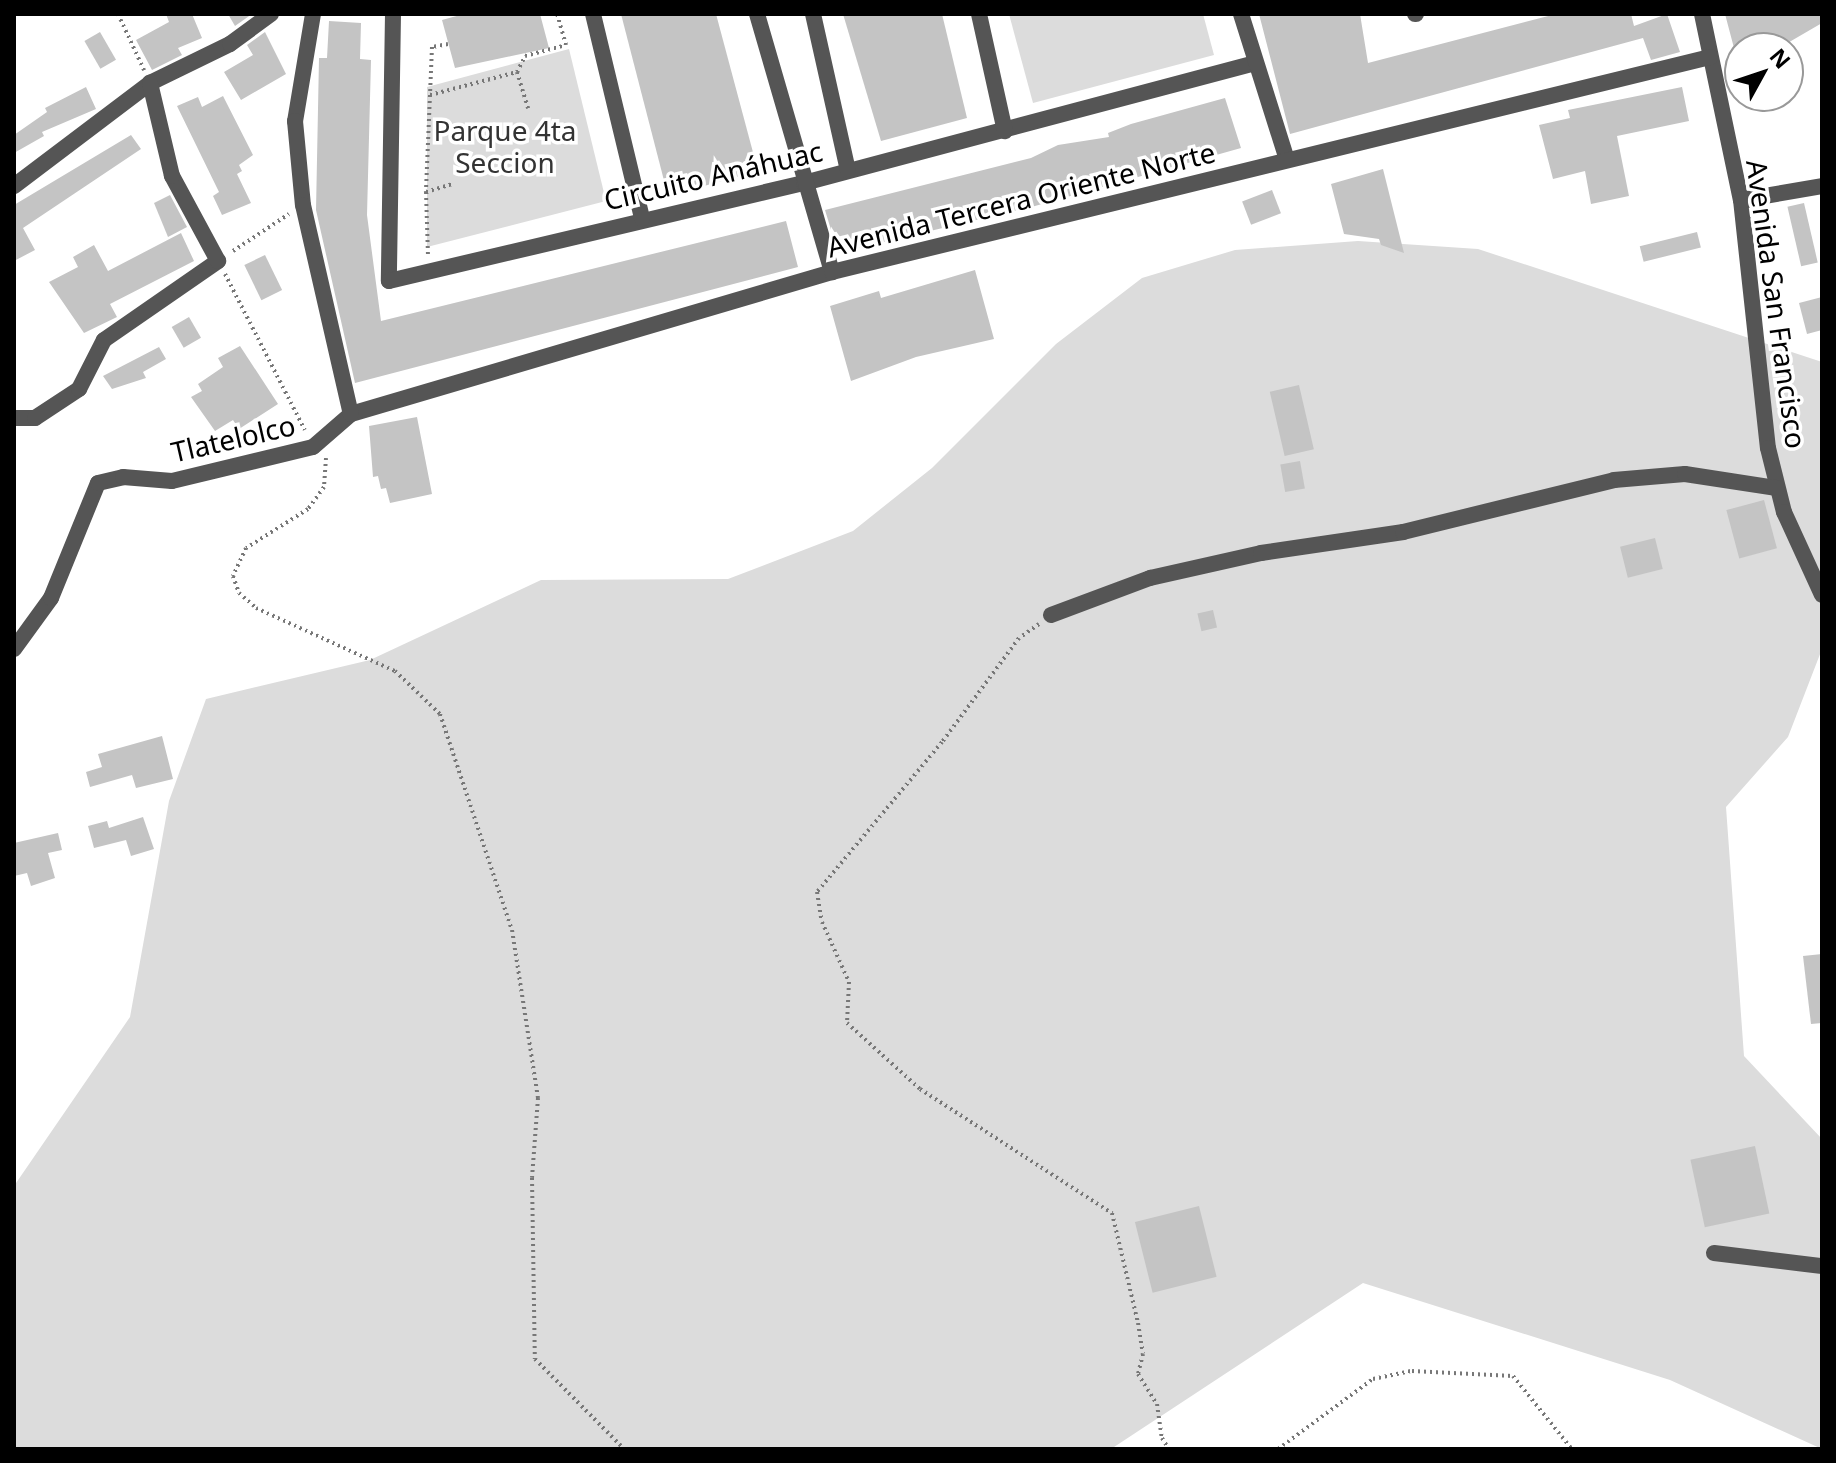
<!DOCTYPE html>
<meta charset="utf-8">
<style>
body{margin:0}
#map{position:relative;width:1836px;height:1463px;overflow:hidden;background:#fff;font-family:"Noto Sans",sans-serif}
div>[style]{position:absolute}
.green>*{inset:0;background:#dcdcdc}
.building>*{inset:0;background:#c4c4c4;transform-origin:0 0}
.path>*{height:4px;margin-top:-2px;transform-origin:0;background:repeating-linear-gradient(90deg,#777 0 2px,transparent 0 6px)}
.minor>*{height:16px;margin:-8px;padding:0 8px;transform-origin:8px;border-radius:8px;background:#555}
.tertiary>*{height:16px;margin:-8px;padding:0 8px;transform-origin:8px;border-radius:8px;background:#555}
span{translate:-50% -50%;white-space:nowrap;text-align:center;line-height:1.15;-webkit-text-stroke:7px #fff;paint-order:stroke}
.park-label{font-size:28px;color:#333}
.street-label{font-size:28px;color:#000}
.frame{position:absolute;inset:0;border:16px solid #000;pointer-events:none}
.north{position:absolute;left:1724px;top:32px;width:80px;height:80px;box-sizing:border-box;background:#fff;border:2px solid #999;border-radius:50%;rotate:50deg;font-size:22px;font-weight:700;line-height:32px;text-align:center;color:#000}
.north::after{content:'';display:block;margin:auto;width:28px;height:36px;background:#000;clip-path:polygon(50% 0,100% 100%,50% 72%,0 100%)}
</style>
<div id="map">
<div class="green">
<i style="clip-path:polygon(1009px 14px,1203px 14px,1214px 55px,1033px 103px)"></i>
<i style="clip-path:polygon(569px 49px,606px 201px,427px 247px,427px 87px)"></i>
<i style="clip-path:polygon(1358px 241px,1478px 249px,1822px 362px,1822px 649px,1788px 737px,1726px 807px,1744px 1056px,1822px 1139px,1822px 1449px,1670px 1380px,1363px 1283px,1111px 1449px,14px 1449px,14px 1186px,130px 1017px,169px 801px,206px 699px,370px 660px,541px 580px,728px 579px,853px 531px,932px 468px,1056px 344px,1142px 278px,1235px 250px)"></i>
</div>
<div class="building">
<i style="clip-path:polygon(166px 14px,192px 14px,202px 38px,178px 48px,182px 55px,152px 70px,136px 40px,169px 22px)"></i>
<i style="clip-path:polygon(228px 14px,252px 14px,235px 26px)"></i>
<i style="clip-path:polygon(464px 14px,540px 14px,549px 48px,455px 68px,442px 20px)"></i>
<i style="clip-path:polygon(621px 14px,716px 14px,758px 171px,668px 196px)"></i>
<i style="clip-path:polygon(843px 14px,942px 14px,967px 118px,881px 141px)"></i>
<i style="clip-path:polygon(1259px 14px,1360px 14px,1368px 63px,1556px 14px,1631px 14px,1634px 26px,1667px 14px,1680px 52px,1651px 60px,1643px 38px,1290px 134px)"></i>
<i style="clip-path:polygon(1725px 14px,1822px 14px,1822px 23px,1779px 48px,1774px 40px,1756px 48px,1734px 48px)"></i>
<i style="clip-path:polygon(329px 21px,361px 23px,360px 59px,371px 60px,367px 215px,381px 321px,786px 221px,798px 267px,355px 383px,316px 210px,319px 58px,327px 58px)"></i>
<i style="left:100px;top:32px;width:32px;height:18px;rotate:60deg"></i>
<i style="clip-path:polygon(265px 32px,286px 74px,241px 100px,224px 72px,253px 55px,247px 45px)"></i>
<i style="clip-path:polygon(86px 87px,96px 109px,42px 132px,44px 136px,14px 153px,14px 135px,47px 112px,45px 108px)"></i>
<i style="clip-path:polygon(1682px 87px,1689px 121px,1617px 136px,1629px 196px,1591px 204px,1585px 171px,1553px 179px,1539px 125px,1570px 118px,1568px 110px)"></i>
<i style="clip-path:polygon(223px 96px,253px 155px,239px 165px,242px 171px,237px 174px,251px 203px,222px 215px,213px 196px,219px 192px,177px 106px,198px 97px,202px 107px)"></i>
<i style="clip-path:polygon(1225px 98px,1241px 148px,1035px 206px,838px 253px,825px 210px,1031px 158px,1058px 145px,1109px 137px,1108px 133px,1131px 124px)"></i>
<i style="clip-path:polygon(131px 135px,141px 149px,23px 228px,35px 250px,14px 261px,14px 205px)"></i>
<i style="clip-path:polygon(1383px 169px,1404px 253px,1381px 245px,1379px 239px,1344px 234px,1331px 184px)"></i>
<i style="left:1272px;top:190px;width:25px;height:32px;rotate:69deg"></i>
<i style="clip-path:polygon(170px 195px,187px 227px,168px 237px,154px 203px)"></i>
<i style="left:1804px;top:203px;width:61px;height:17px;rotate:77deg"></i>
<i style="left:1697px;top:232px;width:16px;height:59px;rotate:76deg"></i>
<i style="clip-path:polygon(181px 233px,194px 261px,110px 304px,117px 317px,84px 333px,49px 282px,78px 267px,73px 257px,94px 245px,108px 271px)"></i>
<i style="left:265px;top:255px;width:39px;height:23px;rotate:64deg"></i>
<i style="clip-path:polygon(975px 270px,994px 339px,916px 357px,851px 381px,830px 306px,879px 291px,881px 298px)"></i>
<i style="clip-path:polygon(1822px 297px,1822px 330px,1807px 334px,1799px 303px)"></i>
<i style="left:189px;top:317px;width:24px;height:20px;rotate:60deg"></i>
<i style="clip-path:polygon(240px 346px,278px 404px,239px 429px,233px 420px,215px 431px,191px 397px,202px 391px,198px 384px,223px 367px,218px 358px)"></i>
<i style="clip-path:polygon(159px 347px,166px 359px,143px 372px,146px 378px,112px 389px,103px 376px)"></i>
<i style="left:1299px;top:385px;width:66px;height:30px;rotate:77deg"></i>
<i style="clip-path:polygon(417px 417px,432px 494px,390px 503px,386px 488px,381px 489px,378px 476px,373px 477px,369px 426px)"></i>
<i style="left:1300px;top:461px;width:28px;height:20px;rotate:80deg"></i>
<i style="left:1764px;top:500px;width:50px;height:39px;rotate:75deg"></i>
<i style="left:1655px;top:538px;width:32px;height:36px;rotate:76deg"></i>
<i style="left:1213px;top:610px;width:18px;height:16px;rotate:77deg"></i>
<i style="clip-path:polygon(162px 736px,173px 779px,136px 788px,132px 775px,90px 787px,86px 772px,102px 767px,98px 754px)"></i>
<i style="clip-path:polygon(143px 817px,154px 849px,131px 856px,126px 840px,94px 848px,88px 826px,107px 821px,109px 828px)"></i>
<i style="clip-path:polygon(58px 833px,62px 850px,48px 853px,55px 878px,31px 886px,27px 873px,14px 876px,14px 843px)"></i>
<i style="clip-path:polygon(1822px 954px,1822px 1023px,1811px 1024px,1803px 956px)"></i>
<i style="left:1755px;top:1146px;width:69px;height:66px;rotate:78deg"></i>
<i style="left:1199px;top:1206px;width:73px;height:66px;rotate:76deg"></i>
</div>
<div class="path">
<i style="left:118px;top:14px;width:62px;rotate:65.1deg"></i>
<i style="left:448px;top:44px;width:16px;rotate:169deg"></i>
<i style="left:432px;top:47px;width:145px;rotate:92.4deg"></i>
<i style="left:426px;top:192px;width:28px;rotate:-17deg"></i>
<i style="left:517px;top:72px;width:38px;rotate:73deg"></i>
<i style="left:430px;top:95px;width:90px;rotate:-14.8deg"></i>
<i style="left:517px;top:72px;width:18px;rotate:-63deg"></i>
<i style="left:525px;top:56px;width:42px;rotate:-15deg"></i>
<i style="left:566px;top:45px;width:32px;rotate:-106deg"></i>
<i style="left:426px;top:192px;width:64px;rotate:88.2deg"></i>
<i style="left:233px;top:251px;width:67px;rotate:-33.5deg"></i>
<i style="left:225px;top:274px;width:175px;rotate:62.9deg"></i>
<i style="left:326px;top:458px;width:29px;rotate:94deg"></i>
<i style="left:324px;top:487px;width:27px;rotate:126deg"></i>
<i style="left:308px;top:509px;width:73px;rotate:147.8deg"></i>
<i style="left:246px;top:548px;width:31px;rotate:115deg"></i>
<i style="left:233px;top:576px;width:18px;rotate:71deg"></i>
<i style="left:239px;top:593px;width:23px;rotate:41deg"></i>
<i style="left:256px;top:608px;width:153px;rotate:24.4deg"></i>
<i style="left:395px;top:671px;width:62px;rotate:43.7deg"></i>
<i style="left:440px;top:714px;width:228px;rotate:71.6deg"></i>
<i style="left:512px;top:930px;width:170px;rotate:81.2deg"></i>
<i style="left:538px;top:1098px;width:80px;rotate:94.3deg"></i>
<i style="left:532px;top:1178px;width:181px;rotate:89.1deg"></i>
<i style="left:535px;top:1359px;width:127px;rotate:45.3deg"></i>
<i style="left:1039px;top:624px;width:24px;rotate:145deg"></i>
<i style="left:1019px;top:638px;width:129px;rotate:126.5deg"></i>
<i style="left:942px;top:742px;width:195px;rotate:129.8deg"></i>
<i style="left:817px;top:892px;width:30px;rotate:81deg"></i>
<i style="left:822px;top:922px;width:66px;rotate:65.8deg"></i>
<i style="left:849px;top:982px;width:41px;rotate:92.8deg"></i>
<i style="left:847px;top:1023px;width:98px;rotate:42.1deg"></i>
<i style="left:920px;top:1089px;width:229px;rotate:32.9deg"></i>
<i style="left:1112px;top:1213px;width:113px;rotate:76.7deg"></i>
<i style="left:1138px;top:1323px;width:31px;rotate:81deg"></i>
<i style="left:1143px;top:1354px;width:21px;rotate:104deg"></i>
<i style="left:1138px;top:1374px;width:36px;rotate:58deg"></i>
<i style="left:1157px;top:1404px;width:34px;rotate:82deg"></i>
<i style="left:1162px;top:1438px;width:13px;rotate:58deg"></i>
<i style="left:1278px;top:1449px;width:118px;rotate:-36.4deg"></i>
<i style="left:1373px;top:1379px;width:40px;rotate:-12deg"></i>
<i style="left:1412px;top:1371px;width:101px;rotate:2.8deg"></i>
<i style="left:1513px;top:1376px;width:94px;rotate:51.1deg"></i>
</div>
<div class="minor">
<i style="left:393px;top:14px;width:267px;rotate:90.9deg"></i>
<i style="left:389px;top:281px;width:426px;rotate:-13.3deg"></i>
<i style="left:804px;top:183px;width:467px;rotate:-14.9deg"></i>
<i style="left:593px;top:14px;width:210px;rotate:76.5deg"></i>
<i style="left:757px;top:14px;width:269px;rotate:73.8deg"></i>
<i style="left:813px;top:14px;width:160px;rotate:77.4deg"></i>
<i style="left:979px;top:14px;width:120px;rotate:77.5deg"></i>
<i style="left:1241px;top:14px;width:153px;rotate:72.5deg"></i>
<i style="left:1415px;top:14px;width:1px"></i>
<i style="left:1702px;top:14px;width:190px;rotate:78.2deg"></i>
<i style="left:1741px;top:200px;width:249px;rotate:83.8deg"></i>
<i style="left:1768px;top:448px;width:66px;rotate:76deg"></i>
<i style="left:1784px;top:512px;width:91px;rotate:65.4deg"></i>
<i style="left:14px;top:186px;width:171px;rotate:-37.1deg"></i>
<i style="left:150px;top:83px;width:89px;rotate:-26deg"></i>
<i style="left:230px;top:44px;width:51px;rotate:-36.2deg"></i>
<i style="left:1741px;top:200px;width:82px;rotate:-9.8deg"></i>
<i style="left:14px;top:418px;width:21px"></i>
<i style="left:35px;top:418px;width:53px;rotate:-33.4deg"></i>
<i style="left:79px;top:389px;width:55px;rotate:-63deg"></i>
<i style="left:104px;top:340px;width:139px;rotate:-34.7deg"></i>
<i style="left:218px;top:261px;width:97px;rotate:-118.4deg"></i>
<i style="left:172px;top:176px;width:96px;rotate:-103.3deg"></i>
<i style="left:1051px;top:615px;width:106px;rotate:-20.5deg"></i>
<i style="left:1150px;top:578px;width:114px;rotate:-12.7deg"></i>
<i style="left:1261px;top:553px;width:144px;rotate:-8.4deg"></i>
<i style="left:1403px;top:532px;width:217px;rotate:-13.8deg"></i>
<i style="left:1614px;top:480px;width:71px;rotate:-4.8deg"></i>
<i style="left:1685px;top:474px;width:93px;rotate:8.7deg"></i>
<i style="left:14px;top:649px;width:63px;rotate:-54deg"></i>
<i style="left:51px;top:598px;width:124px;rotate:-67.8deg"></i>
<i style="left:98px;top:483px;width:26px;rotate:-13deg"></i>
<i style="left:123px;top:477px;width:49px;rotate:4.7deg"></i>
<i style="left:172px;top:481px;width:145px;rotate:-13.6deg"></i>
<i style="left:313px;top:447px;width:50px;rotate:-41deg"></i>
<i style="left:351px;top:414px;width:502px;rotate:-16.45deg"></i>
<i style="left:832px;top:272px;width:904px;rotate:-13.76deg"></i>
<i style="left:1714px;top:1253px;width:109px;rotate:6.9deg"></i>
</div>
<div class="tertiary">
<i style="left:313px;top:14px;width:109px;rotate:99.5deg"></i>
<i style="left:295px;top:121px;width:84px;rotate:84.6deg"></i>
<i style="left:303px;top:205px;width:214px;rotate:77.1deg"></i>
</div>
<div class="park-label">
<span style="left:505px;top:146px">Parque 4ta<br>Seccion</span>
</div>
<div class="street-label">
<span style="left:713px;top:175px;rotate:-13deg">Circuito Anáhuac</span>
<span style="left:1021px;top:199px;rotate:-14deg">Avenida Tercera Oriente Norte</span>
<span style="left:1777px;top:304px;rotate:82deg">Avenida San Francisco</span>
<span style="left:233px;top:438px;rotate:-13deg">Tlatelolco</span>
</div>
<div class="frame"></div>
<div class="north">N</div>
</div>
